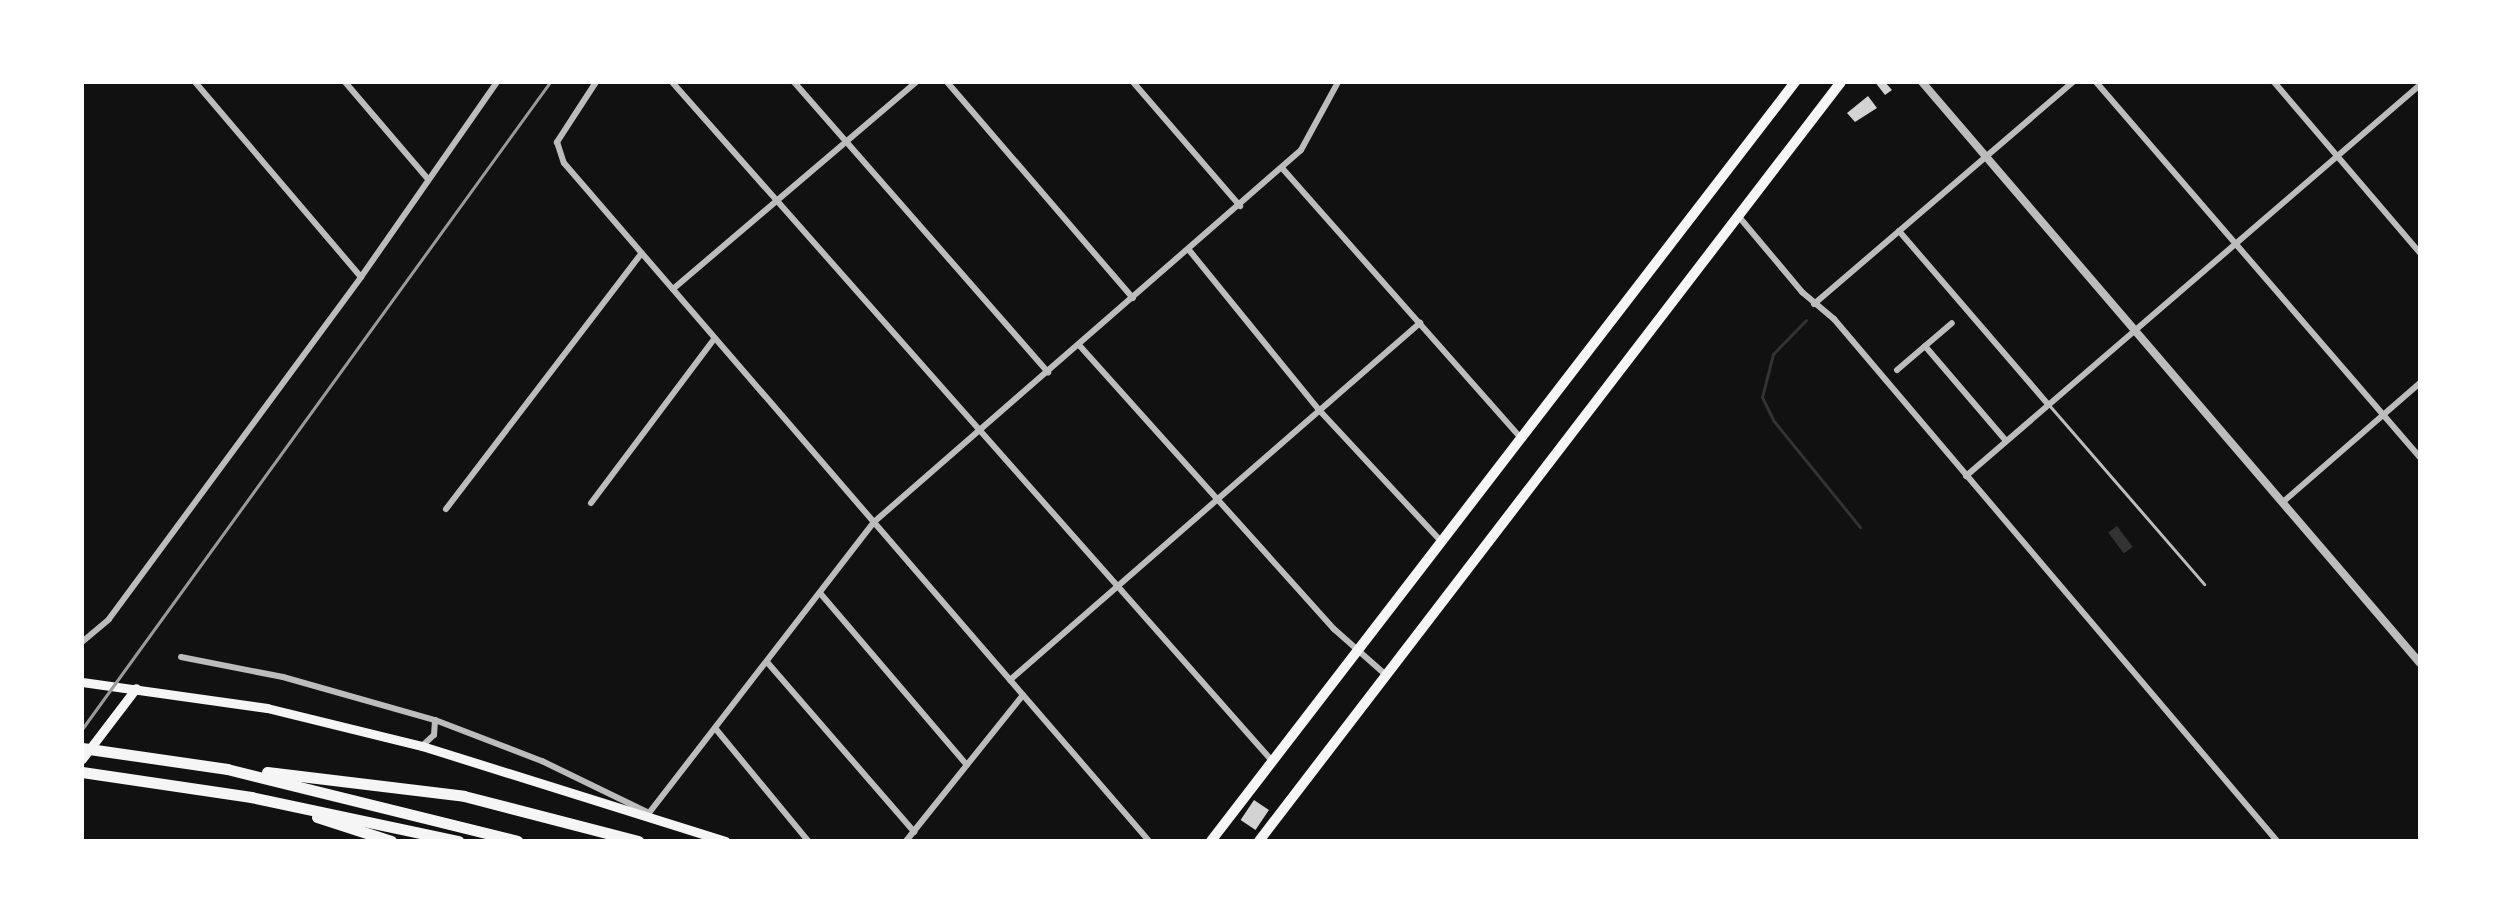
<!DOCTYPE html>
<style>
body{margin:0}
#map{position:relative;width:2502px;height:923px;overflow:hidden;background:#111;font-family:"Noto Sans",sans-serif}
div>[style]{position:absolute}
.water>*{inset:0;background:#333;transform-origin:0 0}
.stream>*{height:3px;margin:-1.5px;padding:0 1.5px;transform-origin:1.5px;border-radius:1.5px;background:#333}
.building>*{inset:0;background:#d3d3d3;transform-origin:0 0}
.service>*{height:3px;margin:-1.5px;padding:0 1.5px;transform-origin:1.5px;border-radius:1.5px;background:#bcbcbc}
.minor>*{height:6px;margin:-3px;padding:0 3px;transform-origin:3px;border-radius:3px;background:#bcbcbc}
.tertiary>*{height:8px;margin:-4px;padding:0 4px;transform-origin:4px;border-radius:4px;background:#bcbcbc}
.secondary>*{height:9px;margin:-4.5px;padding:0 4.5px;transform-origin:4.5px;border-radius:4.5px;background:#f5f5f5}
.primary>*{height:10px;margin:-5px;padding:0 5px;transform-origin:5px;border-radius:5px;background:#f5f5f5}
.motorway>*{height:11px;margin:-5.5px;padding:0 5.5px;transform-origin:5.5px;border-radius:5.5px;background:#f5f5f5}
.rail>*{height:3px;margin:-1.5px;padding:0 1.5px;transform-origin:1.5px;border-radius:1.5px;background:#9a9a9a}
span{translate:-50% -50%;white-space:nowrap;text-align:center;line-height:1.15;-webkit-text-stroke:7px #fff;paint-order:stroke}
.frame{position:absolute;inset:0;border:84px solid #fff;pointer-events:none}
</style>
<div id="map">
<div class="water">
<i style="left:2117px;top:526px;width:26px;height:11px;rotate:53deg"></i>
</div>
<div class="stream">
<i style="left:1806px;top:320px;width:47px;rotate:134.1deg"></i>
<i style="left:1773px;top:354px;width:44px;rotate:104.3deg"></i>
<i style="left:1762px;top:397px;width:25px;rotate:64deg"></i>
<i style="left:1773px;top:420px;width:138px;rotate:50.9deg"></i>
</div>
<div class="building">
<i style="clip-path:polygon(1875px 82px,1885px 82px,1892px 90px,1885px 95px)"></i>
<i style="clip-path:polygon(1868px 96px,1877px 108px,1855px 122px,1847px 113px)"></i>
<i style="left:1254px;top:800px;width:18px;height:24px;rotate:34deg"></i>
</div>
<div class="service">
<i style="left:2049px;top:405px;width:237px;rotate:49.1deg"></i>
</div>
<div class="minor">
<i style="left:195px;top:82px;width:256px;rotate:49.6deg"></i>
<i style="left:345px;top:82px;width:126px;rotate:49.5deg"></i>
<i style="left:596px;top:82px;width:72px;rotate:123deg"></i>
<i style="left:557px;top:142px;width:22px;rotate:72deg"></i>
<i style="left:564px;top:163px;width:895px;rotate:49.21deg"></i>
<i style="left:672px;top:82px;width:906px;rotate:48.53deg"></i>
<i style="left:794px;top:82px;width:386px;rotate:48.8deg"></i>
<i style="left:947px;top:82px;width:285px;rotate:49.3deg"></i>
<i style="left:1133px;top:82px;width:164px;rotate:49.2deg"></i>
<i style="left:2096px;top:82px;width:496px;rotate:49.2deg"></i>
<i style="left:2274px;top:82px;width:225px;rotate:49.5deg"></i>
<i style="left:1282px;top:168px;width:361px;rotate:48.5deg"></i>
<i style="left:1740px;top:218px;width:97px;rotate:50deg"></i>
<i style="left:1802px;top:292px;width:42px;rotate:40.2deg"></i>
<i style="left:1834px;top:319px;width:685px;rotate:49.68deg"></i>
<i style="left:1899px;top:231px;width:228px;rotate:49.3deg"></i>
<i style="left:1189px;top:250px;width:208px;rotate:50.9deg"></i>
<i style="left:1320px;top:411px;width:178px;rotate:47.1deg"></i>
<i style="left:673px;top:289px;width:319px;rotate:-40.4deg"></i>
<i style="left:1814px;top:304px;width:341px;rotate:-40.6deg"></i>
<i style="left:1079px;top:345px;width:382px;rotate:48.1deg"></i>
<i style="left:1334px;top:629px;width:69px;rotate:41.5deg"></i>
<i style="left:1925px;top:346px;width:125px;rotate:49.5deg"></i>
<i style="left:1897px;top:370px;width:72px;rotate:-40.5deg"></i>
<i style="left:1966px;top:476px;width:599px;rotate:-40.74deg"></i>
<i style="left:2283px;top:502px;width:181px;rotate:-41deg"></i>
<i style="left:591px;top:503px;width:206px;rotate:-53.1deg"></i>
<i style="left:446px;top:509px;width:322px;rotate:-52.6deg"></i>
<i style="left:820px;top:593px;width:226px;rotate:49.5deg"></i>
<i style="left:82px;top:642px;width:35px;rotate:-40deg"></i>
<i style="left:109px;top:619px;width:425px;rotate:-53.6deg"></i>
<i style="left:361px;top:277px;width:238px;rotate:-55.1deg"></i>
<i style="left:181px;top:657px;width:104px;rotate:11.1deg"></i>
<i style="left:283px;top:677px;width:158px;rotate:15.8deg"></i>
<i style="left:435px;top:720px;width:115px;rotate:21deg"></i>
<i style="left:542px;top:761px;width:119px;rotate:25.9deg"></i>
<i style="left:649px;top:813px;width:368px;rotate:-52.3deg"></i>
<i style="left:874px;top:522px;width:566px;rotate:-41.06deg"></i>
<i style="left:1301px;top:150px;width:77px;rotate:-61.4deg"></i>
<i style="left:767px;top:662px;width:225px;rotate:49.1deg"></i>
<i style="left:1010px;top:680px;width:544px;rotate:-41.05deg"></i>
<i style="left:715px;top:728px;width:146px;rotate:50.5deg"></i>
<i style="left:422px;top:746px;width:16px;rotate:-43deg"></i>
<i style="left:434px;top:735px;width:15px;rotate:-86deg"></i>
<i style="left:906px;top:841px;width:187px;rotate:-51.3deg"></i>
</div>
<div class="tertiary">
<i style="left:1922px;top:82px;width:765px;rotate:49.4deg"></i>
</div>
<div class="secondary">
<i style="left:82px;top:682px;width:187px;rotate:8deg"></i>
<i style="left:267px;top:708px;width:160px;rotate:13.8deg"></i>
<i style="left:422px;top:746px;width:318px;rotate:17.4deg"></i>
<i style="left:82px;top:759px;width:89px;rotate:-52.7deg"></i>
</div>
<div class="primary">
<i style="left:1211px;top:841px;width:958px;rotate:-52.42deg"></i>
<i style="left:1259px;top:841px;width:956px;rotate:-52.52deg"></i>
</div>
<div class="motorway">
<i style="left:82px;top:748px;width:147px;rotate:8.2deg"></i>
<i style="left:227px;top:769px;width:299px;rotate:13.9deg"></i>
<i style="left:82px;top:772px;width:171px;rotate:8.4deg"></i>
<i style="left:251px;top:797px;width:212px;rotate:12deg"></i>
<i style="left:267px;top:772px;width:198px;rotate:6.9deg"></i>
<i style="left:464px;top:796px;width:180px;rotate:14.5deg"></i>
<i style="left:317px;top:817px;width:78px;rotate:18deg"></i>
</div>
<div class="rail">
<i style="left:82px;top:729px;width:799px;rotate:-54.12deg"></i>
</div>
<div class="frame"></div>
</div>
